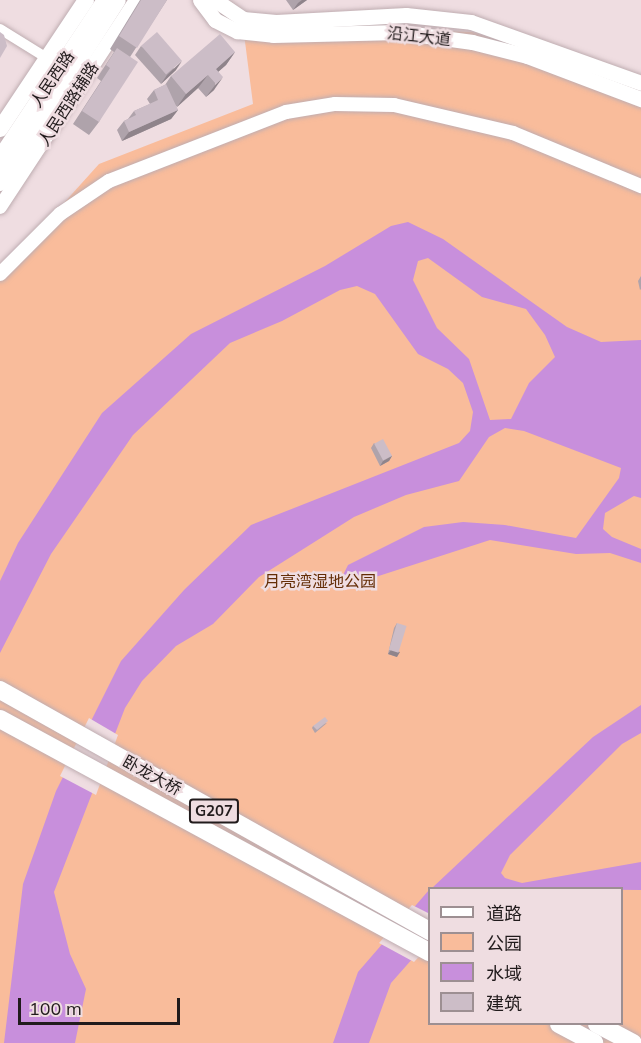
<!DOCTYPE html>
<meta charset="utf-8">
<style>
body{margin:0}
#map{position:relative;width:641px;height:1043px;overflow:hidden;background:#efdde1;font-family:Mulish,"Noto Sans SC",sans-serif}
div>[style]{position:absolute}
.green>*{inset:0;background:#f9bc9b}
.water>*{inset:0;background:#c88fdc}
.pier>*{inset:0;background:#efdde1}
.roads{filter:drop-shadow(0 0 2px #bfadb1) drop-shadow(0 0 2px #bfadb1)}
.minor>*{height:10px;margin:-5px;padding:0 5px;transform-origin:5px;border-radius:5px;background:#fff}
.tertiary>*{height:14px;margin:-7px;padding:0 7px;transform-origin:7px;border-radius:7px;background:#fff}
.secondary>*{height:15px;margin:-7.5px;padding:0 7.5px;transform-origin:7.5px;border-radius:7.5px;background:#fff}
.primary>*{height:16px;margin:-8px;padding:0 8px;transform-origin:8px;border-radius:8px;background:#fff}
.trunk>*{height:18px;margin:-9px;padding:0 9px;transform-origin:9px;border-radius:9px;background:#fff}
.wall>*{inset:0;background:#afa3ab}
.shaded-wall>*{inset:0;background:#8f848b}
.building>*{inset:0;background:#ccbdc7;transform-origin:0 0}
span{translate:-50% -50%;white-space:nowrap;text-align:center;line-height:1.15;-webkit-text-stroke:5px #efdde1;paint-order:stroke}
.shield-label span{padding:2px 4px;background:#efdde1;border:2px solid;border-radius:4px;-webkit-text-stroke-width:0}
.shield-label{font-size:15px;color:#211b1c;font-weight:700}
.street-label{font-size:16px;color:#211b1c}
.park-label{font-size:16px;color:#642d06}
.legend{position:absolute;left:428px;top:887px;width:195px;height:138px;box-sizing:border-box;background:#efdde1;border:2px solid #9d8f92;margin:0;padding:8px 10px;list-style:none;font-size:18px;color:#211b1c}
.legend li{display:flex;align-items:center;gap:12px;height:30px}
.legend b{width:30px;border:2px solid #9d8f92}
.scale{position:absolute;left:18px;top:998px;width:162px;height:27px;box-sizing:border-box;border:3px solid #211b1c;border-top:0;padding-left:8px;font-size:18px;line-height:21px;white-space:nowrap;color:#211b1c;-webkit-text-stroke:4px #efdde1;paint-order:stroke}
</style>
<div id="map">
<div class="green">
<i style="clip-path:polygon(evenodd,243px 26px,472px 32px,641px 89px,641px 1043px,0 1043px,0 274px,99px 164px,253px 104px,243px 26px,430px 888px,622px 888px,622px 1024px,430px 1024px,430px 888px)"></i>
</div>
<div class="water">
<i style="clip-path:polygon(evenodd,408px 222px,443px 239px,567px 327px,601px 342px,641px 340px,641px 498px,634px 496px,605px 513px,603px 529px,612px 537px,641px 549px,641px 563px,610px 553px,576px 554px,490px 540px,360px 582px,346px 582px,342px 577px,348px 565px,424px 527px,463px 522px,505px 525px,576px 538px,619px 478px,621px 468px,524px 431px,505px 428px,489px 437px,459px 481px,406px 495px,354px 517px,259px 577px,213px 624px,176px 646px,142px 681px,125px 708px,54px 892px,70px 954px,86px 989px,75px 1043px,4px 1043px,23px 884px,56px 791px,121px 661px,184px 590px,251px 525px,459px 443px,470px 431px,473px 412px,463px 383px,448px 369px,418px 354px,375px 294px,357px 286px,340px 290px,282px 321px,230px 343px,133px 435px,51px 554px,0 653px,0 581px,18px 543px,102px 413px,191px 334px,325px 266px,391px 226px,408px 222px,428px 258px,482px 297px,526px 309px,545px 335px,555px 357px,529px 383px,511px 419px,490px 420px,469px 359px,437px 328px,413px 280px,418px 261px,428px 258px)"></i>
<i style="clip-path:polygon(641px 705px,641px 733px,622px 744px,510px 855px,501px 873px,505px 878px,522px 883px,641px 862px,641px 890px,432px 888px,593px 737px)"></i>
<i style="clip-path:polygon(429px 890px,429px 940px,391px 983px,369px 1043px,333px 1043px,358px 972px)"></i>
</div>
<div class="pier">
<i style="clip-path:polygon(89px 718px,118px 735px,96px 795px,60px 776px)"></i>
<i style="clip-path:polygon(412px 905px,430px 914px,430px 945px,414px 962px,379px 943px)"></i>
</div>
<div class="roads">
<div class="minor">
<i style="left:0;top:29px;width:55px;rotate:31.7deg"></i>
</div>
<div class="tertiary">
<i style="left:0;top:207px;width:248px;rotate:-56.7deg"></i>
<i style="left:0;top:274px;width:85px;rotate:-45deg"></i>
<i style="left:60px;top:214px;width:59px;rotate:-34deg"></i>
<i style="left:109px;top:181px;width:190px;rotate:-21.3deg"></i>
<i style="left:286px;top:112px;width:50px;rotate:-9.3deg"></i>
<i style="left:335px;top:104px;width:59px;rotate:1deg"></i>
<i style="left:394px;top:105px;width:122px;rotate:13.2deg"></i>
<i style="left:513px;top:133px;width:139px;rotate:22.5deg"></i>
</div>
<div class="secondary">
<i style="left:200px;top:0;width:25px;rotate:53deg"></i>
<i style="left:215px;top:20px;width:25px;rotate:27deg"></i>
<i style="left:237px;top:31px;width:36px;rotate:6deg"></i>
<i style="left:273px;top:35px;width:126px;rotate:-1.4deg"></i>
<i style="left:399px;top:32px;width:74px;rotate:7.8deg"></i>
<i style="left:472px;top:42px;width:57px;rotate:14.3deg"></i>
<i style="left:527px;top:56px;width:122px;rotate:20.7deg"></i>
<i style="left:215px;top:0;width:34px;rotate:34deg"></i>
<i style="left:243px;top:19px;width:33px;rotate:5deg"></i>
<i style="left:276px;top:22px;width:130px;rotate:-3.1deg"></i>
<i style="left:406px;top:15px;width:65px;rotate:6.1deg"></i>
<i style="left:471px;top:22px;width:181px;rotate:19.7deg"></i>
</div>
<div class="primary">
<i style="left:0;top:129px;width:155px;rotate:-56.3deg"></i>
<i style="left:0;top:158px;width:190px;rotate:-56.4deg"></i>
</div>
<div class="trunk">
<i style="left:0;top:182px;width:216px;rotate:-57.3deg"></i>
<i style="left:0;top:690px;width:493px;rotate:29.3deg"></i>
<i style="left:0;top:719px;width:489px;rotate:28.5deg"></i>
<i style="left:559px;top:1024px;width:40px;rotate:28deg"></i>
<i style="left:597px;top:1024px;width:41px;rotate:27.8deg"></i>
</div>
</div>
<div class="wall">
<i style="clip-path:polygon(140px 0,167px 0,130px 57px,99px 122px,89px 135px,73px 124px,101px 81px,97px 78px,114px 52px,110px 49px)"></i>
<i style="clip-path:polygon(286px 0,307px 0,293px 10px)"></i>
<i style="clip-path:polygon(141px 46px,176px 70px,161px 84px,135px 55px)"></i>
<i style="clip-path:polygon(235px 52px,226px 65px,218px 72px,214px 90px,206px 97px,198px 88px,177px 107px,175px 105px,178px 110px,171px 119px,122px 141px,117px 130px,124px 121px,128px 119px,134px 111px,150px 104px,147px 99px,154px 90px,165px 85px,171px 76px)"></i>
<i style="clip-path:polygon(641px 276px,641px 289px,640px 290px,638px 281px)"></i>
<i style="clip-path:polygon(374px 443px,392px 456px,389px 461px,380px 466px,371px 448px)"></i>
<i style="clip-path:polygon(397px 623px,397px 657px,388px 654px,394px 628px)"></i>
<i style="clip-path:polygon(327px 723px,315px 733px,312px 728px,313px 726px)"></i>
</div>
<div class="shaded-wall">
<i style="clip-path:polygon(302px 0,307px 0,293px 10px,298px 3px)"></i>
<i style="clip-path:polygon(235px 52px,226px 65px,211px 78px,216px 69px)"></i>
<i style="clip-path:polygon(182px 61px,176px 70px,161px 84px,167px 75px)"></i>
<i style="clip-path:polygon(208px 75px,198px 88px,177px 107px,186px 94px)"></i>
<i style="clip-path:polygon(223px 77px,214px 90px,206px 97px,216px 84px)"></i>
<i style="clip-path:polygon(178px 110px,171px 119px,122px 141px,129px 132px)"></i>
<i style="clip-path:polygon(392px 456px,389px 461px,380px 466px,383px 461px)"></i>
<i style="clip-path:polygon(391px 650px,400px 652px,397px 657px,388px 654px)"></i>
</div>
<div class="building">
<i style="clip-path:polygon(141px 0,167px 0,137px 48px,119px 36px)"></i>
<i style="clip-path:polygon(0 32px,4px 35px,7px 46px,0 58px)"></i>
<i style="left:157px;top:32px;width:38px;height:21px;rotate:49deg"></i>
<i style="clip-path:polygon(220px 34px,235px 52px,216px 69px,223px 77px,216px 84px,208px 75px,186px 94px,171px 76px)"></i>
<i style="clip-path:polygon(117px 48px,138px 62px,99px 122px,82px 111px,110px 68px,106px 65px)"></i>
<i style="clip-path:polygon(166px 84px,178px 110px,129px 132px,124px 121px,136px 115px,134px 111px,158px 100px,154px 90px)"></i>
<i style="left:383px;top:439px;width:19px;height:10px;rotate:62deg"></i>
<i style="left:397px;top:623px;width:10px;height:28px;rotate:17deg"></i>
<i style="clip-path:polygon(325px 717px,328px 721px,317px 730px,313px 726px)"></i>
</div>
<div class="shield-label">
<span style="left:214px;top:811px">G207</span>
</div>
<div class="street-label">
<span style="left:419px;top:36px;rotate:6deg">沿江大道</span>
<span style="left:52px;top:79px;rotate:-56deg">人民西路</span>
<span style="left:68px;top:104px;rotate:-57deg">人民西路辅路</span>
<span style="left:152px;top:775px;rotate:29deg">卧龙大桥</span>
</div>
<div class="park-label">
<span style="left:320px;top:581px">月亮湾湿地公园</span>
</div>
<ul class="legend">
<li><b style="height:8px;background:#fff"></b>道路</li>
<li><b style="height:16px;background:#f9bc9b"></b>公园</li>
<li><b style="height:16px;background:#c88fdc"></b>水域</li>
<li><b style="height:16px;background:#ccbdc7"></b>建筑</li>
</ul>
<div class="scale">100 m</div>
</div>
